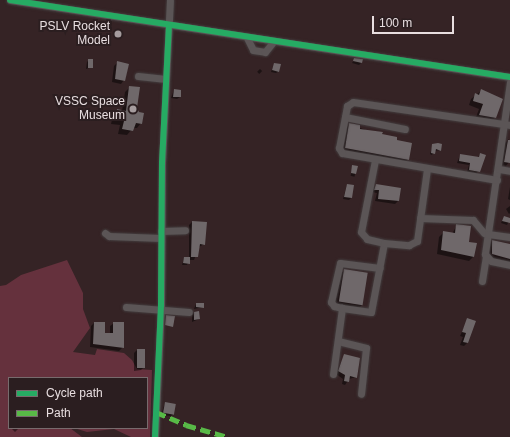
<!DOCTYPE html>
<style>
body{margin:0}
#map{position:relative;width:510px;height:437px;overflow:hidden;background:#282122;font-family:Helvetica,sans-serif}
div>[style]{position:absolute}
.built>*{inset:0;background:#352325}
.green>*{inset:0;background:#65313d}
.shadow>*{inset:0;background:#0007;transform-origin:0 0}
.building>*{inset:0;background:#6f686a;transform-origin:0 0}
.roads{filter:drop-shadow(0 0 1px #433d3e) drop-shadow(0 0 1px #433d3e)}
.minor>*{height:7px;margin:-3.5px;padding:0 3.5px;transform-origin:3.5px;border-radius:3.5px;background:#5b5556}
.quiet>*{height:5px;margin-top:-2.5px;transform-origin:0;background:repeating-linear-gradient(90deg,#58b947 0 10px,transparent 0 15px)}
.cycleway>*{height:6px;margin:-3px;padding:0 3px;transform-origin:3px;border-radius:3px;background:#26ab63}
.dots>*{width:11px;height:11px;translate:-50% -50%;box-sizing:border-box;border:2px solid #2b1e20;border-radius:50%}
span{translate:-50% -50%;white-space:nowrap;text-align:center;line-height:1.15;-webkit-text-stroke:4px #2b1e20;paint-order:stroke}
.poi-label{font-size:12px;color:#e8dee0}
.right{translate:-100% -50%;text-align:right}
.legend{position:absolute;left:8px;top:377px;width:140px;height:52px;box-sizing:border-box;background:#2b1e20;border:1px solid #776b6d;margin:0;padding:5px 7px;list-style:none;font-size:12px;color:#e8dee0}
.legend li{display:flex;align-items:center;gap:8px;height:20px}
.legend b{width:20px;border:1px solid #776b6d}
.scale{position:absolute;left:372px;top:16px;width:82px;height:18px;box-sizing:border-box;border:2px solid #e8dee0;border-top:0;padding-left:5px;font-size:12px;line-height:14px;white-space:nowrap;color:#e8dee0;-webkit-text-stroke:3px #2b1e20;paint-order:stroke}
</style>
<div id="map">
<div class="built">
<i style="clip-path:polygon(evenodd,0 0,510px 0,510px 437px,0 437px,0 0,9px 378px,147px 378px,147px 428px,9px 428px,9px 378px)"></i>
</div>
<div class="green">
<i style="clip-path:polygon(67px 260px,83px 293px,83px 309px,90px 328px,73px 352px,95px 355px,97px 349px,124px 353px,132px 360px,137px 369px,152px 370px,150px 437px,131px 437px,114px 429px,87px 432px,74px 428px,147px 428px,147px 378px,9px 378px,9px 428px,70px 428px,82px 437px,0 437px,0 286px,6px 285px,21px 275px)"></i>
</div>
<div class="shadow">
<i style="clip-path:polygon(355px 59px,361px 63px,359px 65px,352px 63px)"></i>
<i style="clip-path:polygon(89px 60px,92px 67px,86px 69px,87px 62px)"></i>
<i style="clip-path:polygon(118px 62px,124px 80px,121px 84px,112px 82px,114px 66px)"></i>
<i style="clip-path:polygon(274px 64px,279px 71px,276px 73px,271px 72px)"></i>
<i style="left:260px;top:69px;width:3px;height:4px;rotate:45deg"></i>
<i style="clip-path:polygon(130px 87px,141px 123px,137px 128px,133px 128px,127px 135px,118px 134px,120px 125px,111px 124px,113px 115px,117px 110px,122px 111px,125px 92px)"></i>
<i style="clip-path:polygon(174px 90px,180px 97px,177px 99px,171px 98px)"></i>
<i style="clip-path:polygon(482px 90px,495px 117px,491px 122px,475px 120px,479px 109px,469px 105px,471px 99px)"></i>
<i style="clip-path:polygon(349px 124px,396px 141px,408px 159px,403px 164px,340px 152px,345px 129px)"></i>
<i style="clip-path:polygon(509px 139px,509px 162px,506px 166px,501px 165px,505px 143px)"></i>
<i style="clip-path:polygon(433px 145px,440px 150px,434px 151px,432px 155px,430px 154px)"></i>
<i style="clip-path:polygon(480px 154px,477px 174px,467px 172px,469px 165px,457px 163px,460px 155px,478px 158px)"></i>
<i style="left:353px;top:166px;width:4px;height:10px;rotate:14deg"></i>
<i style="clip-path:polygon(347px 185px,351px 198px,349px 200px,343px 199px)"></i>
<i style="clip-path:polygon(376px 185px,398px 201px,395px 204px,375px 201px,377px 193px,372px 192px)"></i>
<i style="clip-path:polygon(510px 187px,510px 200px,508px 199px)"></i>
<i style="clip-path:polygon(510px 206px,510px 213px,509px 214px,506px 209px)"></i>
<i style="clip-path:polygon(504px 217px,510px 219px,507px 225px,501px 223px)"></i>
<i style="clip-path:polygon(192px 222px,204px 244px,199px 247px,194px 260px,189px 260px,187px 265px,182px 265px,184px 258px,189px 258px,189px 225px)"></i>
<i style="clip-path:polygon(457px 225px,468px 243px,475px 244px,473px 257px,469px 261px,437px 254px,439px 237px,444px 232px,452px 234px)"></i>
<i style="clip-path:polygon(492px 241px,510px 245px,510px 264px,486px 257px,488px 245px)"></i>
<i style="clip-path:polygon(345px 270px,362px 305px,357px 310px,335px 306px,340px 274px)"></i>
<i style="clip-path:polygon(196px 304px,203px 307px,194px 309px)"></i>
<i style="clip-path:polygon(194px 313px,199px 319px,192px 322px,192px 315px)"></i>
<i style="clip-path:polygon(468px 319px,467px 343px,464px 346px,460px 345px,463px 337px,460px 336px)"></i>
<i style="clip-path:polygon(94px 323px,104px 334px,110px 334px,110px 326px,114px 323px,123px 347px,119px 351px,90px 347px,91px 326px)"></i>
<i style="clip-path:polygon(137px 350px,144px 367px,141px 370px,134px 371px,134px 353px)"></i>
<i style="clip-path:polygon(344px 356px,356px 377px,349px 379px,345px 385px,342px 384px,343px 379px,336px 374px)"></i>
<i style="clip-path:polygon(165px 403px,173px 414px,171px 416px,161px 415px)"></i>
<i style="clip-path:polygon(11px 428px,19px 428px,15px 432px)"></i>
</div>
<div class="building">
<i style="clip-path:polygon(354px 58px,363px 59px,362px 63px,353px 61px)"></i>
<i style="left:88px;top:59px;width:5px;height:9px"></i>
<i style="clip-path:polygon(117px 61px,129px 64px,125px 81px,115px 79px)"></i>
<i style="clip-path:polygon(274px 63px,281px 64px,279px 72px,272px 70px)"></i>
<i style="clip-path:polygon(129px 86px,140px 87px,137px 108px,139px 112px,144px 113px,142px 124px,136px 123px,133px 131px,122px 129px,124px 121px,115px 120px,117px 109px,126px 111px)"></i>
<i style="clip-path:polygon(174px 89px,181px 90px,181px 97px,173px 97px)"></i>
<i style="clip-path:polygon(481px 89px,503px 99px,496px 118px,479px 115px,483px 104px,473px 101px,475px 93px,479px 95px)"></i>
<i style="clip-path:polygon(349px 123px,360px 125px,360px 129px,383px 132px,382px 134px,397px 137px,397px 140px,412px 143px,409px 160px,345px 148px)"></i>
<i style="clip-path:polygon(508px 140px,510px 140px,510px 163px,504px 162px)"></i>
<i style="clip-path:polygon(438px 143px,442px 144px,441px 151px,436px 149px,435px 154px,431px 153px,432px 144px)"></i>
<i style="clip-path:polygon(480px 153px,486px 155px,480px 172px,469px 170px,470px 163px,459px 161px,460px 154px,479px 157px)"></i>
<i style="clip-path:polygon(352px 165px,358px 166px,356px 174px,351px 173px)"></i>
<i style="clip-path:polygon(347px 184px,354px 185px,352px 198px,344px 197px)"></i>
<i style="clip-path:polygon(376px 184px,401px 188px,399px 201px,378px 199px,379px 190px,374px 190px)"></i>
<i style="clip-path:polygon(504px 216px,510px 218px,510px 223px,502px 221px)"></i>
<i style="clip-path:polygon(192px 221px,207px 222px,205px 245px,200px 244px,198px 257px,191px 257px)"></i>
<i style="clip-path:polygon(456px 224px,471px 226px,469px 242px,477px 243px,474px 257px,441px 250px,443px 231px,455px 233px)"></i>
<i style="clip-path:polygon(492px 240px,510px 244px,510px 259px,492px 254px)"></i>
<i style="clip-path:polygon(184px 257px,190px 257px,190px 264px,183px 263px)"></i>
<i style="left:344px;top:269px;width:24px;height:33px;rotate:9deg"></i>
<i style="clip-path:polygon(196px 303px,204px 303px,204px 308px,196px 307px)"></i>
<i style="clip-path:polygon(199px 311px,200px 319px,194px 320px,194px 312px)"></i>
<i style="clip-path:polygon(166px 315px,175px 316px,173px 327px,165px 325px)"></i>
<i style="clip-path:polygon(467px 318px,476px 321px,468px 343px,463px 342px,466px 333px,462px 332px)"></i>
<i style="clip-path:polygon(94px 322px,105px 322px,105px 333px,113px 333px,113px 322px,124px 322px,124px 348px,93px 344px)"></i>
<i style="left:137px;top:349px;width:8px;height:19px"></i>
<i style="clip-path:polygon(344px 354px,360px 358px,357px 378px,350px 376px,349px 382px,344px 381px,345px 375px,338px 371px)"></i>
<i style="left:165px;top:402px;width:11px;height:11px;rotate:10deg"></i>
</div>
<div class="roads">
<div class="minor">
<i style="left:10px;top:0;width:506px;rotate:8.75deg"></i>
<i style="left:247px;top:38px;width:13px;rotate:63deg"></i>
<i style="left:253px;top:50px;width:12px;rotate:9deg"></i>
<i style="left:265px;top:52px;width:13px;rotate:-51deg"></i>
<i style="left:138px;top:76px;width:28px;rotate:6deg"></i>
<i style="left:510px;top:82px;width:174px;rotate:98.3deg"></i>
<i style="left:485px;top:254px;width:9px;rotate:49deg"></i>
<i style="left:491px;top:261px;width:19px;rotate:12deg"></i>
<i style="left:345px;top:117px;width:61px;rotate:11.3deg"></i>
<i style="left:375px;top:160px;width:73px;rotate:101deg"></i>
<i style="left:361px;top:232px;width:9px;rotate:49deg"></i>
<i style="left:367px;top:239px;width:17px;rotate:13deg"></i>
<i style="left:499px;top:169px;width:11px;rotate:10deg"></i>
<i style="left:497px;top:180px;width:157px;rotate:-170.1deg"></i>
<i style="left:342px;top:153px;width:6px;rotate:-121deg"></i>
<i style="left:339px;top:148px;width:43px;rotate:-79.2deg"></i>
<i style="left:347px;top:106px;width:7px;rotate:-34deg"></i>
<i style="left:353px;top:102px;width:159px;rotate:8.3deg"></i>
<i style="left:420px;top:218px;width:53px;rotate:2.2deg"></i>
<i style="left:473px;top:220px;width:17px;rotate:50deg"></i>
<i style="left:161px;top:231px;width:24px;rotate:-2deg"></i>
<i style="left:105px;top:233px;width:5px;rotate:37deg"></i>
<i style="left:109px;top:236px;width:52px;rotate:2.2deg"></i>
<i style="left:488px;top:234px;width:22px;rotate:8deg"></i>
<i style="left:482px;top:281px;width:24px;rotate:-81deg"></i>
<i style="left:126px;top:307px;width:63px;rotate:4.5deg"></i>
<i style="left:342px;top:308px;width:8px;rotate:-166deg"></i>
<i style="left:334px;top:306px;width:5px;rotate:-127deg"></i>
<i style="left:331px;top:302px;width:40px;rotate:-77deg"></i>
<i style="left:340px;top:263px;width:40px;rotate:7.1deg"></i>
<i style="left:338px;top:341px;width:29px;rotate:14deg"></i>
<i style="left:366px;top:348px;width:46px;rotate:96.2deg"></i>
<i style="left:333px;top:374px;width:67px;rotate:-82.2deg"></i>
<i style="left:342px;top:308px;width:29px;rotate:8deg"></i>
<i style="left:371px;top:312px;width:70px;rotate:-79.3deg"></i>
<i style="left:384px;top:243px;width:25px;rotate:5deg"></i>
<i style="left:409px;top:245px;width:9px;rotate:-27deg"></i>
<i style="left:417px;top:241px;width:73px;rotate:-82.1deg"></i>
<i style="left:155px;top:437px;width:132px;rotate:-87.4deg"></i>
<i style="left:161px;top:305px;width:142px;rotate:-89.6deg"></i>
<i style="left:162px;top:163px;width:163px;rotate:-87.2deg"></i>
</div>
</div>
<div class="quiet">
<i style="left:156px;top:412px;width:33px;rotate:23deg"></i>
<i style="left:186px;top:425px;width:44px;rotate:15.9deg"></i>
</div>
<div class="cycleway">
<i style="left:10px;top:0;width:506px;rotate:8.75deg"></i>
<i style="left:155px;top:437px;width:132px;rotate:-87.4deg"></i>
<i style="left:161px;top:305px;width:142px;rotate:-89.6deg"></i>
<i style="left:162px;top:163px;width:137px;rotate:-87.1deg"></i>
</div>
<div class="dots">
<i style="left:118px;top:34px;background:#a59c9e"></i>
<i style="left:133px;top:109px;background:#a59c9e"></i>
</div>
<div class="poi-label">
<span class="right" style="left:110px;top:34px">PSLV Rocket<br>Model</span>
<span class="right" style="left:125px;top:109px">VSSC Space<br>Museum</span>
</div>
<ul class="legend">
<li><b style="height:5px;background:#26ab63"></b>Cycle path</li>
<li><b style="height:5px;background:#58b947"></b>Path</li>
</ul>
<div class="scale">100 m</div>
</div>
